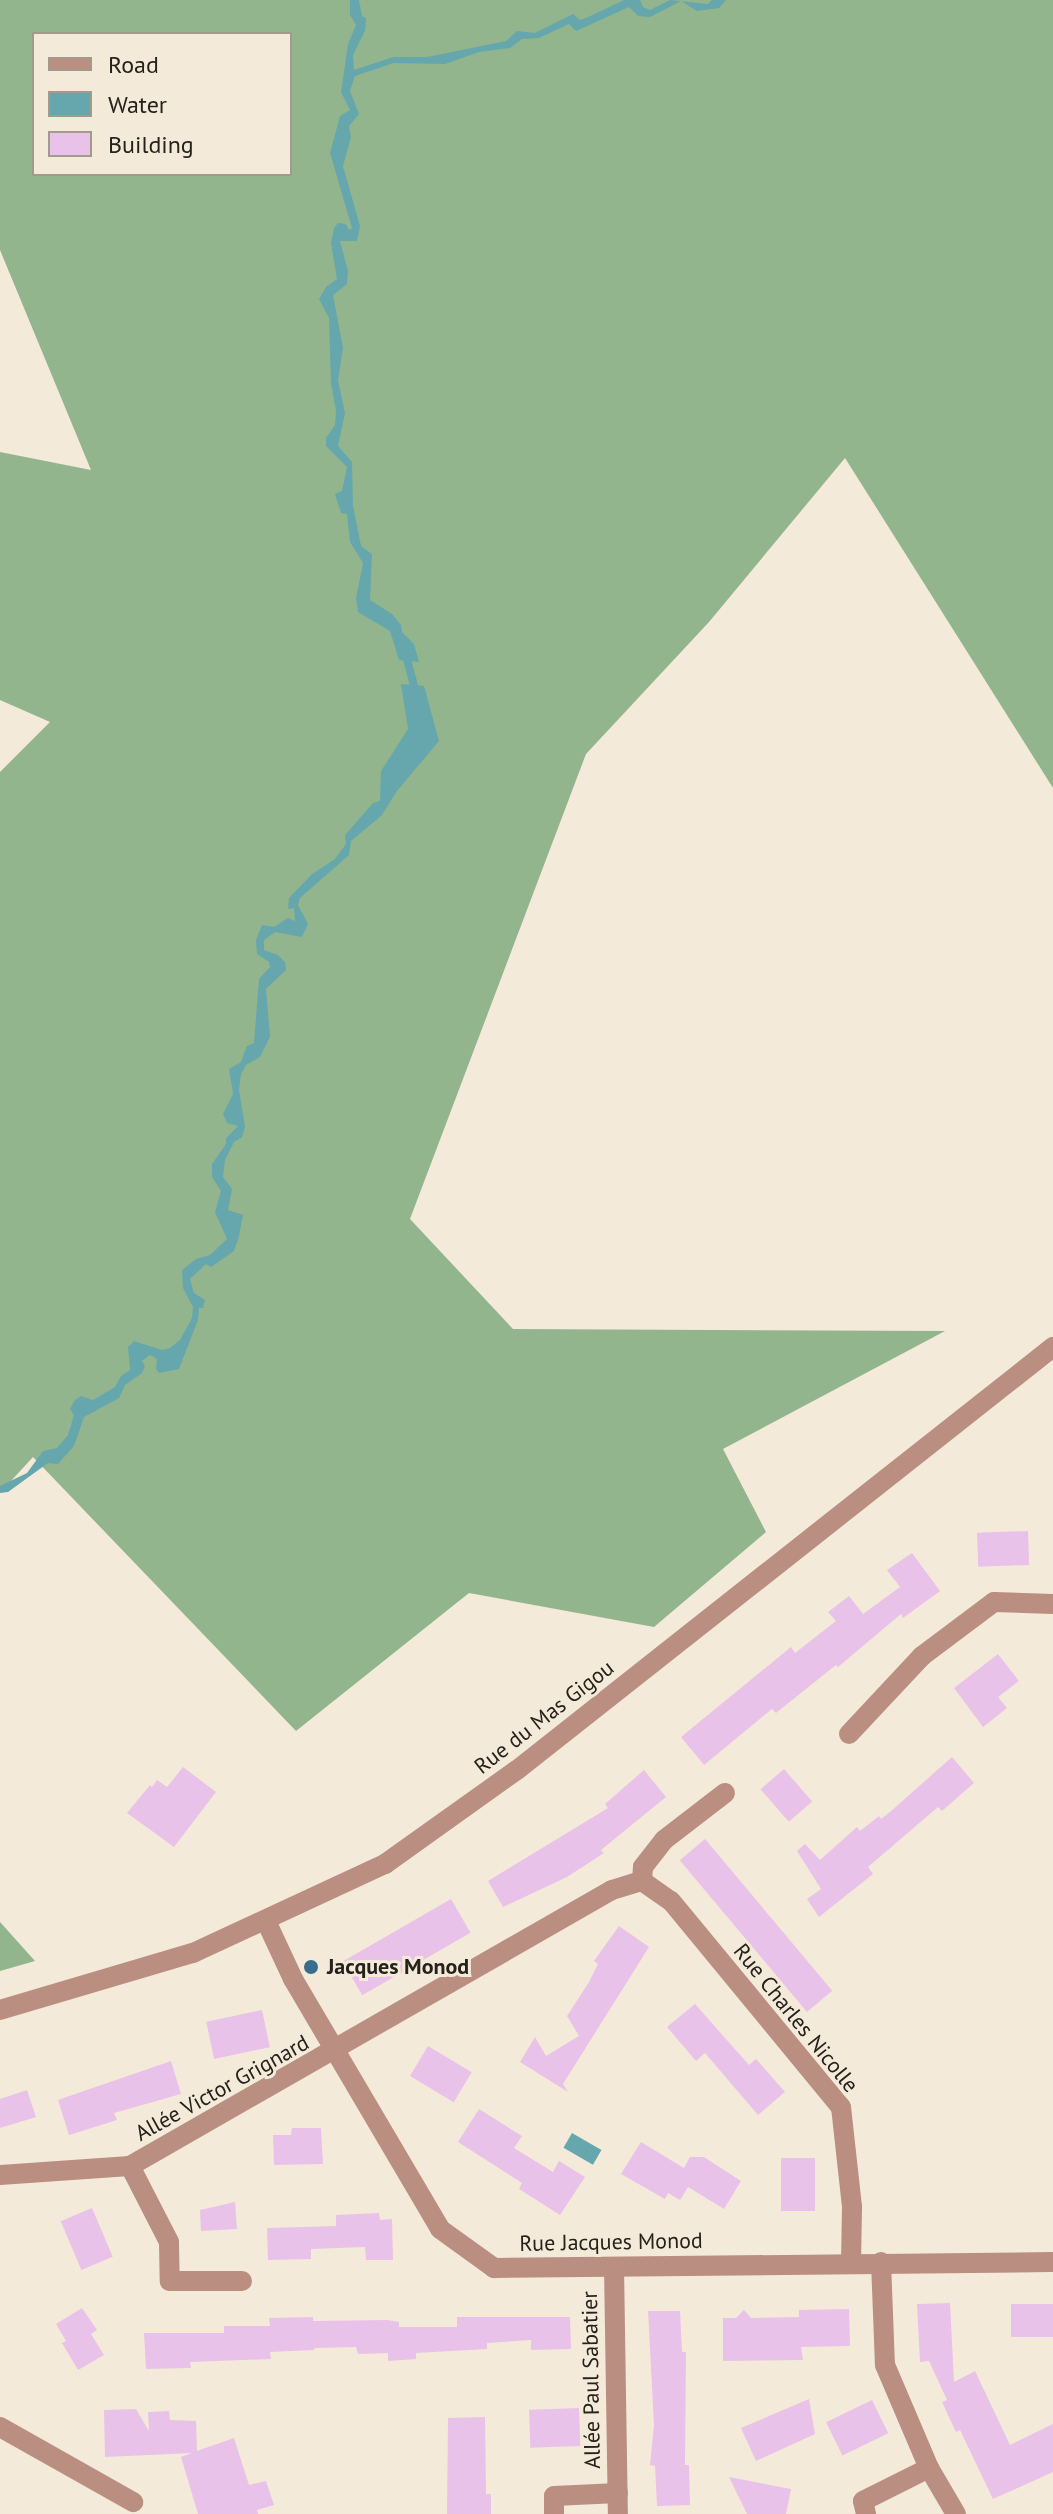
<!DOCTYPE html>
<meta charset="utf-8">
<style>
body{margin:0}
#map{position:relative;width:1053px;height:2514px;overflow:hidden;background:#f4ead9;font-family:"PT Sans",sans-serif}
div>[style]{position:absolute}
.forest>*{inset:0;background:#93b58d}
.water>*{inset:0;background:#65a7ad;transform-origin:0 0}
.stream>*{height:8px;margin:-4px;padding:0 4px;transform-origin:4px;border-radius:4px;background:#65a7ad}
.building>*{inset:0;background:#e9c2e9;transform-origin:0 0}
.street>*{height:20px;margin:-10px;padding:0 10px;transform-origin:10px;border-radius:10px;background:#ba8e81}
.dots>*{width:22px;height:22px;translate:-50% -50%;box-sizing:border-box;border:4px solid #f4ead9;border-radius:50%}
span{translate:-50% -50%;white-space:nowrap;text-align:center;line-height:1.15;-webkit-text-stroke:6px #f4ead9;paint-order:stroke}
.street-label{font-size:22px;color:#25211b}
.poi-label{font-size:22px;color:#25211b;font-weight:700}
.left{translate:0 -50%;text-align:left}
.legend{position:absolute;left:32px;top:32px;width:260px;height:144px;box-sizing:border-box;background:#f4ead9;border:2px solid #a19a8d;margin:0;padding:10px 14px;list-style:none;font-size:24px;color:#25211b}
.legend li{display:flex;align-items:center;gap:16px;height:40px}
.legend b{width:40px;border:2px solid #a19a8d}
</style>
<div id="map">
<div class="forest">
<i style="clip-path:polygon(evenodd,0 0,1053px 0,1053px 788px,845px 458px,709px 622px,586px 754px,410px 1219px,513px 1329px,945px 1331px,723px 1449px,766px 1532px,654px 1627px,469px 1593px,296px 1731px,33px 1457px,0 1493px,0 772px,50px 722px,0 700px,0 452px,91px 470px,0 250px,0 0,34px 34px,290px 34px,290px 174px,34px 174px,34px 34px)"></i>
<i style="clip-path:polygon(0 1922px,35px 1961px,0 1971px)"></i>
</div>
<div class="water">
<i style="clip-path:polygon(350px 0,359px 0,362px 16px,366px 18px,365px 31px,353px 55px,354px 70px,393px 57px,427px 57px,506px 41px,517px 31px,535px 33px,573px 14px,580px 20px,586px 18px,624px 0,640px 0,643px 7px,650px 10px,670px 0,708px 4px,712px 0,726px 0,719px 8px,697px 11px,681px 1px,650px 17px,638px 16px,629px 7px,576px 31px,569px 24px,539px 38px,522px 39px,510px 48px,479px 52px,445px 64px,394px 63px,355px 76px,350px 91px,359px 114px,349px 126px,351px 137px,343px 166px,360px 226px,357px 241px,340px 241px,348px 271px,347px 284px,333px 295px,343px 348px,338px 380px,345px 413px,338px 446px,352px 462px,353px 505px,361px 546px,372px 554px,370px 600px,392px 614px,401px 625px,402px 632px,414px 644px,419px 662px,399px 660px,390px 631px,358px 612px,356px 598px,363px 563px,350px 542px,347px 514px,341px 513px,335px 494px,342px 491px,347px 467px,326px 446px,326px 438px,335px 425px,336px 410px,331px 384px,329px 318px,319px 299px,326px 287px,337px 279px,331px 243px,334px 228px,338px 223px,346px 224px,349px 230px,352px 228px,330px 153px,340px 116px,350px 110px,341px 92px,348px 44px,356px 25px,350px 15px)"></i>
<i style="clip-path:polygon(401px 684px,424px 686px,439px 741px,397px 791px,381px 816px,351px 841px,349px 855px,300px 898px,298px 905px,308px 924px,302px 937px,275px 932px,264px 940px,264px 950px,278px 955px,285px 962px,286px 970px,266px 989px,270px 1037px,260px 1057px,246px 1065px,241px 1074px,239px 1090px,245px 1127px,242px 1137px,234px 1142px,225px 1160px,223px 1177px,232px 1189px,228px 1210px,243px 1215px,239px 1236px,234px 1251px,211px 1267px,206px 1264px,190px 1279px,194px 1293px,205px 1300px,203px 1308px,199px 1308px,198px 1320px,179px 1369px,159px 1373px,156px 1369px,157px 1359px,150px 1355px,142px 1361px,145px 1366px,142px 1373px,125px 1385px,119px 1398px,84px 1417px,74px 1446px,58px 1464px,48px 1463px,8px 1492px,0 1493px,0 1486px,27px 1473px,43px 1451px,57px 1448px,68px 1435px,74px 1415px,70px 1409px,75px 1400px,81px 1396px,93px 1400px,115px 1387px,121px 1376px,130px 1370px,128px 1347px,134px 1341px,162px 1350px,170px 1348px,180px 1340px,192px 1318px,193px 1307px,183px 1288px,182px 1270px,196px 1259px,210px 1255px,227px 1239px,215px 1212px,221px 1191px,212px 1177px,212px 1164px,226px 1144px,226px 1138px,238px 1126px,227px 1123px,223px 1114px,233px 1094px,229px 1069px,241px 1062px,247px 1046px,254px 1043px,259px 979px,270px 967px,269px 962px,257px 954px,256px 940px,262px 925px,274px 927px,288px 918px,295px 921px,294px 908px,288px 909px,289px 898px,312px 874px,335px 859px,346px 844px,345px 835px,373px 803px,380px 801px,381px 771px,408px 729px)"></i>
<i style="left:572px;top:2133px;width:34px;height:17px;rotate:30deg"></i>
</div>
<div class="stream">
<i style="left:405px;top:652px;width:42px;rotate:75deg"></i>
</div>
<div class="building">
<i style="left:1028px;top:1531px;width:34px;height:51px;rotate:88deg"></i>
<i style="clip-path:polygon(912px 1553px,940px 1591px,903px 1618px,901px 1614px,838px 1667px,836px 1665px,776px 1713px,772px 1709px,704px 1765px,681px 1737px,791px 1647px,795px 1653px,836px 1621px,828px 1612px,849px 1596px,863px 1614px,900px 1587px,887px 1570px)"></i>
<i style="clip-path:polygon(998px 1654px,1019px 1681px,998px 1697px,1007px 1708px,983px 1727px,954px 1688px)"></i>
<i style="clip-path:polygon(952px 1757px,974px 1783px,942px 1811px,938px 1807px,868px 1867px,873px 1874px,819px 1917px,807px 1899px,821px 1889px,797px 1851px,805px 1844px,820px 1860px,857px 1827px,860px 1831px,879px 1816px,881px 1819px,890px 1812px)"></i>
<i style="clip-path:polygon(183px 1767px,216px 1792px,174px 1847px,127px 1813px,150px 1785px,152px 1787px,157px 1780px,167px 1787px)"></i>
<i style="left:784px;top:1769px;width:43px;height:31px;rotate:49deg"></i>
<i style="clip-path:polygon(644px 1770px,666px 1797px,601px 1850px,604px 1853px,567px 1877px,503px 1907px,488px 1881px,608px 1808px,605px 1804px)"></i>
<i style="left:705px;top:1839px;width:198px;height:33px;rotate:50deg"></i>
<i style="left:451px;top:1899px;width:39px;height:125px;rotate:60deg"></i>
<i style="clip-path:polygon(619px 1926px,649px 1947px,563px 2084px,568px 2092px,520px 2062px,535px 2037px,546px 2056px,579px 2036px,567px 2016px,589px 1982px,598px 1964px,594px 1961px)"></i>
<i style="clip-path:polygon(695px 2004px,749px 2065px,756px 2059px,785px 2092px,758px 2115px,705px 2053px,696px 2061px,667px 2027px)"></i>
<i style="left:262px;top:2010px;width:38px;height:57px;rotate:78deg"></i>
<i style="left:428px;top:2046px;width:51px;height:35px;rotate:31deg"></i>
<i style="clip-path:polygon(171px 2061px,181px 2094px,114px 2113px,117px 2120px,69px 2135px,58px 2100px)"></i>
<i style="clip-path:polygon(27px 2090px,36px 2117px,0 2128px,0 2099px)"></i>
<i style="clip-path:polygon(479px 2109px,522px 2136px,514px 2148px,553px 2172px,559px 2161px,585px 2177px,560px 2215px,519px 2189px,522px 2183px,458px 2142px)"></i>
<i style="clip-path:polygon(292px 2128px,321px 2128px,323px 2164px,274px 2165px,273px 2135px,291px 2135px)"></i>
<i style="clip-path:polygon(641px 2142px,684px 2168px,690px 2157px,704px 2157px,741px 2181px,724px 2209px,688px 2187px,680px 2200px,668px 2193px,665px 2199px,621px 2174px)"></i>
<i style="left:781px;top:2158px;width:34px;height:53px"></i>
<i style="clip-path:polygon(235px 2202px,237px 2229px,201px 2231px,200px 2210px)"></i>
<i style="left:92px;top:2208px;width:53px;height:34px;rotate:67deg"></i>
<i style="clip-path:polygon(379px 2213px,380px 2220px,392px 2219px,393px 2260px,366px 2260px,365px 2247px,311px 2249px,311px 2259px,268px 2260px,267px 2228px,336px 2226px,336px 2215px)"></i>
<i style="clip-path:polygon(950px 2303px,954px 2382px,975px 2371px,1010px 2445px,1053px 2424px,1053px 2472px,993px 2499px,960px 2430px,956px 2432px,942px 2402px,947px 2400px,929px 2361px,920px 2362px,917px 2304px)"></i>
<i style="left:1011px;top:2304px;width:42px;height:33px"></i>
<i style="clip-path:polygon(82px 2308px,97px 2330px,91px 2334px,104px 2355px,78px 2370px,62px 2343px,66px 2341px,56px 2324px)"></i>
<i style="clip-path:polygon(849px 2309px,850px 2346px,801px 2347px,803px 2360px,723px 2361px,723px 2318px,736px 2318px,744px 2310px,751px 2318px,799px 2317px,799px 2310px)"></i>
<i style="clip-path:polygon(648px 2311px,680px 2311px,682px 2352px,686px 2352px,685px 2465px,689px 2465px,690px 2505px,657px 2506px,655px 2466px,650px 2465px,654px 2425px)"></i>
<i style="clip-path:polygon(313px 2317px,313px 2321px,387px 2320px,399px 2322px,399px 2327px,457px 2327px,457px 2317px,570px 2317px,571px 2349px,531px 2350px,531px 2340px,487px 2343px,487px 2349px,416px 2353px,416px 2359px,388px 2361px,388px 2353px,358px 2354px,356px 2347px,314px 2348px,314px 2350px,270px 2352px,271px 2359px,190px 2362px,191px 2368px,146px 2369px,144px 2333px,224px 2333px,224px 2326px,270px 2326px,269px 2318px)"></i>
<i style="clip-path:polygon(809px 2399px,815px 2434px,756px 2461px,741px 2428px)"></i>
<i style="left:872px;top:2400px;width:37px;height:51px;rotate:64deg"></i>
<i style="left:579px;top:2408px;width:38px;height:50px;rotate:88deg"></i>
<i style="clip-path:polygon(136px 2409px,149px 2431px,148px 2412px,169px 2411px,170px 2420px,196px 2421px,197px 2451px,234px 2438px,249px 2485px,266px 2481px,274px 2505px,257px 2510px,258px 2514px,198px 2514px,181px 2457px,192px 2453px,105px 2457px,104px 2410px)"></i>
<i style="clip-path:polygon(485px 2417px,486px 2494px,491px 2494px,491px 2514px,447px 2514px,448px 2418px)"></i>
<i style="clip-path:polygon(729px 2477px,791px 2489px,786px 2514px,747px 2514px)"></i>
</div>
<div class="street">
<i style="left:849px;top:1734px;width:107px;rotate:-46.9deg"></i>
<i style="left:922px;top:1656px;width:90px;rotate:-36.9deg"></i>
<i style="left:994px;top:1602px;width:59px;rotate:1.9deg"></i>
<i style="left:642px;top:1881px;width:14px;rotate:-86deg"></i>
<i style="left:643px;top:1867px;width:34px;rotate:-52deg"></i>
<i style="left:664px;top:1840px;width:77px;rotate:-37.6deg"></i>
<i style="left:266px;top:1921px;width:64px;rotate:65deg"></i>
<i style="left:293px;top:1979px;width:290px;rotate:59.5deg"></i>
<i style="left:440px;top:2229px;width:67px;rotate:35.8deg"></i>
<i style="left:494px;top:2268px;width:559px;rotate:-0.61deg"></i>
<i style="left:0;top:2010px;width:201px;rotate:-16.5deg"></i>
<i style="left:193px;top:1953px;width:212px;rotate:-24.9deg"></i>
<i style="left:385px;top:1864px;width:162px;rotate:-35.5deg"></i>
<i style="left:517px;top:1770px;width:683px;rotate:-38.28deg"></i>
<i style="left:130px;top:2166px;width:85px;rotate:62.8deg"></i>
<i style="left:169px;top:2242px;width:39px;rotate:89deg"></i>
<i style="left:170px;top:2281px;width:72px"></i>
<i style="left:0;top:2175px;width:130px;rotate:-4deg"></i>
<i style="left:130px;top:2166px;width:555px;rotate:-29.8deg"></i>
<i style="left:612px;top:1890px;width:31px;rotate:-17deg"></i>
<i style="left:642px;top:1881px;width:35px;rotate:35deg"></i>
<i style="left:671px;top:1901px;width:267px;rotate:50.5deg"></i>
<i style="left:841px;top:2107px;width:101px;rotate:83.7deg"></i>
<i style="left:852px;top:2207px;width:55px;rotate:91deg"></i>
<i style="left:881px;top:2262px;width:103px;rotate:87.8deg"></i>
<i style="left:885px;top:2365px;width:112px;rotate:66.9deg"></i>
<i style="left:614px;top:2267px;width:247px;rotate:89.1deg"></i>
<i style="left:0;top:2427px;width:153px;rotate:29.4deg"></i>
<i style="left:554px;top:2514px;width:18px;rotate:-90deg"></i>
<i style="left:554px;top:2496px;width:64px;rotate:-2.7deg"></i>
<i style="left:866px;top:2514px;width:13px;rotate:-103deg"></i>
<i style="left:863px;top:2501px;width:74px;rotate:-26.6deg"></i>
<i style="left:929px;top:2468px;width:53px;rotate:59.6deg"></i>
</div>
<div class="dots">
<i style="left:311px;top:1967px;background:#386e8a"></i>
</div>
<div class="street-label">
<span style="left:544px;top:1717px;rotate:-38deg">Rue du Mas Gigou</span>
<span style="left:796px;top:2018px;rotate:51deg">Rue Charles Nicolle</span>
<span style="left:222px;top:2088px;rotate:-29deg">Allée Victor Grignard</span>
<span style="left:611px;top:2242px;rotate:-1deg">Rue Jacques Monod</span>
<span style="left:591px;top:2380px;rotate:-91deg">Allée Paul Sabatier</span>
</div>
<div class="poi-label">
<span class="left" style="left:327px;top:1967px">Jacques Monod</span>
</div>
<ul class="legend">
<li><b style="height:10px;background:#ba8e81"></b>Road</li>
<li><b style="height:22px;background:#65a7ad"></b>Water</li>
<li><b style="height:22px;background:#e9c2e9"></b>Building</li>
</ul>
</div>
